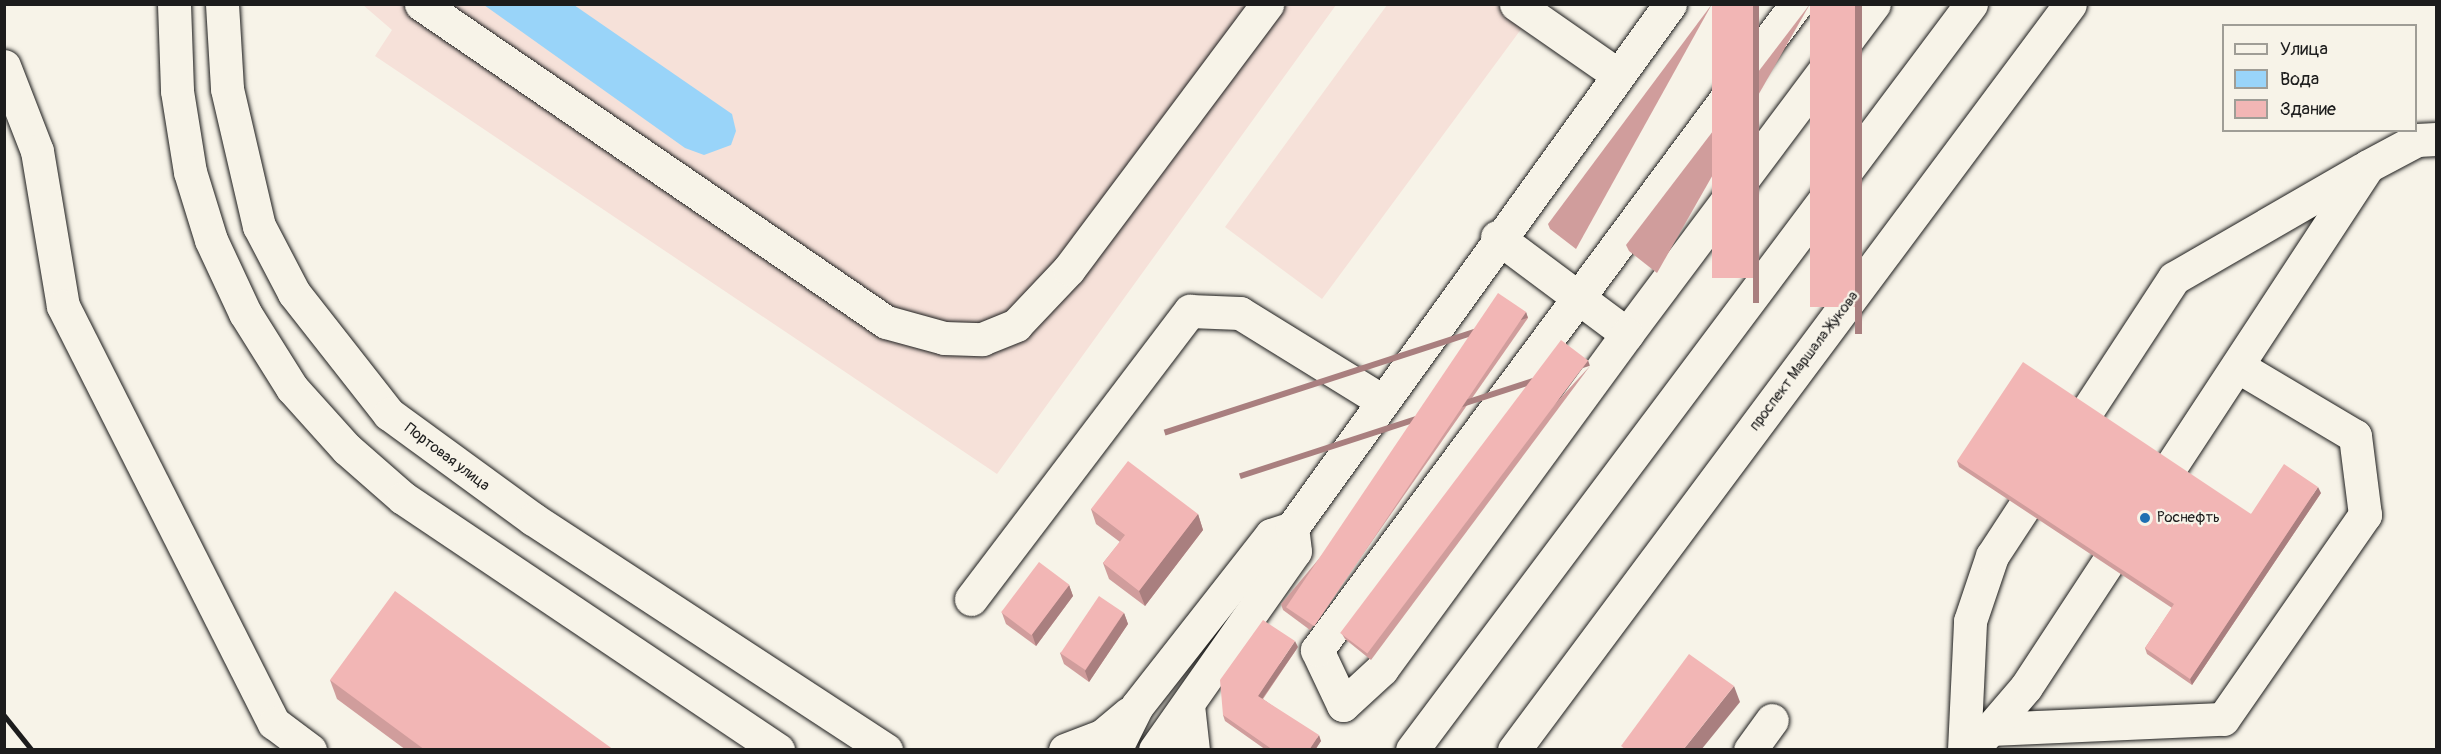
<!DOCTYPE html>
<meta charset="utf-8">
<style>
body{margin:0}
#map{position:relative;width:2441px;height:754px;overflow:hidden;background:#f7f3e8;font-family:Pangolin,sans-serif}
div>[style]{position:absolute}
.built>*{inset:0;background:#f6e1d9}
.water>*{inset:0;background:#99d4f9}
.roads{filter:drop-shadow(0 0 2px #1c1c1c) drop-shadow(0 0 2px #1c1c1c)}
.minor>*{height:33px;margin:-16.5px;padding:0 16.5px;transform-origin:16.5px;border-radius:16.5px;background:#f7f3e8}
.major>*{height:33px;margin:-16.5px;padding:0 16.5px;transform-origin:16.5px;border-radius:16.5px;background:#f7f3e8}
.rail>*{height:4.5px;margin:-2.25px;padding:0 2.25px;transform-origin:2.25px;border-radius:2.25px;background:#1c1c1c}
.wall>*{inset:0;background:#d09d9c}
.shaded-wall>*{inset:0;background:#a97f7f;transform-origin:0 0}
.building>*{inset:0;background:#f2b6b5;transform-origin:0 0}
.dots>*{width:16px;height:16px;translate:-50% -50%;box-sizing:border-box;border:3px solid #f7f3e8;border-radius:50%}
span{translate:-50% -50%;white-space:nowrap;text-align:center;line-height:1.15;-webkit-text-stroke:4.5px #f7f3e8;paint-order:stroke}
.street-label{font-size:15px;color:#1c1c1c}
.poi-label{font-size:15px;color:#1c1c1c}
.left{translate:0 -50%;text-align:left}
.frame{position:absolute;inset:0;border:6px solid #1c1c1c;pointer-events:none}
.legend{position:absolute;left:2222px;top:24px;width:195px;height:108px;box-sizing:border-box;background:#f7f3e8;border:2px solid #9f9d96;margin:0;padding:8px 10px;list-style:none;font-size:18px;color:#1c1c1c}
.legend li{display:flex;align-items:center;gap:12px;height:30px}
.legend b{width:30px;border:2px solid #9f9d96}
</style>
<div id="map">
<div class="built">
<i style="clip-path:polygon(363px 5px,1336px 5px,997px 474px,375px 56px,392px 30px)"></i>
<i style="clip-path:polygon(1387px 5px,1539px 5px,1322px 299px,1225px 227px)"></i>
</div>
<div class="water">
<i style="clip-path:polygon(484px 5px,574px 5px,732px 114px,736px 131px,731px 145px,704px 155px,685px 148px)"></i>
</div>
<div class="roads">
<div class="minor">
<i style="left:174px;top:4px;width:87px;rotate:88deg"></i>
<i style="left:177px;top:91px;width:82px;rotate:80.9deg"></i>
<i style="left:190px;top:172px;width:71px;rotate:72.8deg"></i>
<i style="left:211px;top:240px;width:81px;rotate:65deg"></i>
<i style="left:245px;top:313px;width:89px;rotate:57.9deg"></i>
<i style="left:292px;top:388px;width:82px;rotate:48deg"></i>
<i style="left:347px;top:449px;width:74px;rotate:41.2deg"></i>
<i style="left:403px;top:498px;width:452px;rotate:33.9deg"></i>
<i style="left:222px;top:4px;width:85px;rotate:86.6deg"></i>
<i style="left:227px;top:89px;width:141px;rotate:76.9deg"></i>
<i style="left:259px;top:226px;width:76px;rotate:62.4deg"></i>
<i style="left:294px;top:293px;width:154px;rotate:51.9deg"></i>
<i style="left:389px;top:414px;width:178px;rotate:36.1deg"></i>
<i style="left:533px;top:519px;width:422px;rotate:33.2deg"></i>
<i style="left:421px;top:4px;width:563px;rotate:34.37deg"></i>
<i style="left:886px;top:322px;width:60px;rotate:15.4deg"></i>
<i style="left:944px;top:338px;width:38px;rotate:2deg"></i>
<i style="left:982px;top:339px;width:37px;rotate:-22deg"></i>
<i style="left:1016px;top:325px;width:77px;rotate:-46.6deg"></i>
<i style="left:1069px;top:269px;width:331px;rotate:-53.2deg"></i>
<i style="left:1516px;top:4px;width:124px;rotate:34.8deg"></i>
<i style="left:4px;top:66px;width:91px;rotate:68.8deg"></i>
<i style="left:37px;top:151px;width:157px;rotate:80.5deg"></i>
<i style="left:63px;top:306px;width:467px;rotate:63.2deg"></i>
<i style="left:274px;top:723px;width:45px;rotate:36.9deg"></i>
<i style="left:1497px;top:237px;width:162px;rotate:36.7deg"></i>
<i style="left:1627px;top:334px;width:412px;rotate:-53.2deg"></i>
<i style="left:1627px;top:334px;width:415px;rotate:126.2deg"></i>
<i style="left:1382px;top:669px;width:53px;rotate:137.3deg"></i>
<i style="left:1343px;top:705px;width:61px;rotate:-115.3deg"></i>
<i style="left:1317px;top:650px;width:804px;rotate:-53.44deg"></i>
<i style="left:971px;top:599px;width:362px;rotate:-52.8deg"></i>
<i style="left:1190px;top:311px;width:50px;rotate:2.3deg"></i>
<i style="left:1240px;top:313px;width:166px;rotate:31.7deg"></i>
<i style="left:1188px;top:705px;width:45px;rotate:83.7deg"></i>
<i style="left:1990px;top:729px;width:233px;rotate:-2.5deg"></i>
<i style="left:2223px;top:719px;width:249px;rotate:-55.2deg"></i>
<i style="left:2365px;top:515px;width:80px;rotate:-97.2deg"></i>
<i style="left:2355px;top:436px;width:137px;rotate:-149.3deg"></i>
<i style="left:1065px;top:750px;width:40px;rotate:-21deg"></i>
<i style="left:1102px;top:736px;width:35px;rotate:-40deg"></i>
<i style="left:1115px;top:750px;width:49px;rotate:-63.4deg"></i>
<i style="left:1137px;top:706px;width:217px;rotate:-51.9deg"></i>
<i style="left:1271px;top:535px;width:22px;rotate:-18deg"></i>
<i style="left:1292px;top:528px;width:646px;rotate:-54.19deg"></i>
<i style="left:1155px;top:750px;width:243px;rotate:-54.9deg"></i>
<i style="left:1295px;top:551px;width:23px;rotate:-97deg"></i>
<i style="left:1750px;top:750px;width:37px;rotate:-54deg"></i>
<i style="left:1964px;top:750px;width:129px;rotate:-87.3deg"></i>
<i style="left:1970px;top:621px;width:69px;rotate:-71.3deg"></i>
<i style="left:1992px;top:556px;width:332px;rotate:-56.8deg"></i>
<i style="left:2174px;top:278px;width:218px;rotate:-30deg"></i>
<i style="left:1972px;top:750px;width:83px;rotate:-49.4deg"></i>
<i style="left:2026px;top:687px;width:623px;rotate:-56.72deg"></i>
<i style="left:2368px;top:166px;width:55px;rotate:-28deg"></i>
<i style="left:2417px;top:140px;width:19px;rotate:-3deg"></i>
</div>
<div class="major">
<i style="left:1412px;top:750px;width:932px;rotate:-53.15deg"></i>
<i style="left:1514px;top:750px;width:930px;rotate:-53.3deg"></i>
</div>
</div>
<div class="rail">
<i style="left:4px;top:715px;width:45px;rotate:51.3deg"></i>
</div>
<div class="wall">
<i style="clip-path:polygon(1712px 4px,1576px 249px,1550px 229px,1548px 224px)"></i>
<i style="clip-path:polygon(1810px 4px,1657px 273px,1629px 251px,1626px 245px)"></i>
<i style="clip-path:polygon(1526px 312px,1528px 318px,1310px 630px,1283px 610px,1281px 604px)"></i>
<i style="clip-path:polygon(1590px 366px,1371px 660px,1345px 639px,1342px 634px)"></i>
<i style="clip-path:polygon(1957px 461px,2251px 514px,2321px 493px,2192px 685px,2147px 654px,2145px 648px,2172px 608px,1959px 467px)"></i>
<i style="clip-path:polygon(1091px 509px,1198px 514px,1203px 530px,1145px 606px,1109px 579px,1103px 563px,1120px 542px,1096px 524px)"></i>
<i style="clip-path:polygon(1069px 585px,1073px 596px,1036px 646px,1006px 624px,1002px 613px)"></i>
<i style="clip-path:polygon(1124px 613px,1128px 624px,1089px 682px,1064px 664px,1060px 653px)"></i>
<i style="clip-path:polygon(1298px 647px,1263px 699px,1321px 741px,1315px 750px,1266px 750px,1225px 721px,1223px 715px)"></i>
<i style="clip-path:polygon(330px 680px,614px 750px,406px 750px,337px 699px)"></i>
</div>
<div class="shaded-wall">
<i style="left:1753px;top:4px;width:6px;height:299px"></i>
<i style="left:1855px;top:4px;width:7px;height:330px"></i>
<i style="left:1526px;top:312px;width:6px;height:381px;rotate:72deg"></i>
<i style="left:1588px;top:360px;width:6px;height:367px;rotate:72deg"></i>
<i style="clip-path:polygon(2318px 487px,2321px 493px,2192px 685px,2190px 679px)"></i>
<i style="clip-path:polygon(1198px 514px,1203px 530px,1145px 606px,1139px 591px)"></i>
<i style="clip-path:polygon(1069px 585px,1073px 596px,1036px 646px,1032px 634px)"></i>
<i style="clip-path:polygon(1124px 613px,1128px 624px,1089px 682px,1085px 671px)"></i>
<i style="clip-path:polygon(1295px 641px,1298px 647px,1260px 702px,1258px 696px)"></i>
<i style="clip-path:polygon(1734px 686px,1740px 702px,1701px 750px,1683px 750px)"></i>
<i style="clip-path:polygon(1319px 735px,1321px 741px,1315px 750px,1309px 750px)"></i>
</div>
<div class="building">
<i style="left:1712px;top:4px;width:41px;height:274px"></i>
<i style="left:1810px;top:4px;width:45px;height:303px"></i>
<i style="left:1498px;top:293px;width:34px;height:379px;rotate:34deg"></i>
<i style="left:1561px;top:340px;width:34px;height:367px;rotate:37deg"></i>
<i style="clip-path:polygon(2023px 362px,2251px 514px,2284px 464px,2318px 487px,2190px 679px,2145px 648px,2174px 604px,1957px 461px)"></i>
<i style="clip-path:polygon(1128px 461px,1198px 514px,1139px 591px,1103px 563px,1125px 535px,1091px 509px)"></i>
<i style="left:1039px;top:562px;width:38px;height:63px;rotate:37deg"></i>
<i style="clip-path:polygon(395px 591px,614px 750px,425px 750px,330px 680px)"></i>
<i style="left:1099px;top:596px;width:30px;height:69px;rotate:34deg"></i>
<i style="clip-path:polygon(1263px 620px,1295px 641px,1258px 696px,1319px 735px,1309px 750px,1273px 750px,1223px 715px,1220px 680px)"></i>
<i style="clip-path:polygon(1689px 654px,1734px 686px,1683px 750px,1626px 750px,1621px 746px)"></i>
</div>
<div class="dots">
<i style="left:2145px;top:518px;background:#1f6fb2"></i>
</div>
<div class="street-label">
<span style="left:1804px;top:361px;rotate:-53deg">проспект Маршала Жукова</span>
<span style="left:447px;top:457px;rotate:37deg">Портовая улица</span>
</div>
<div class="poi-label">
<span class="left" style="left:2157px;top:518px">Роснефть</span>
</div>
<div class="frame"></div>
<ul class="legend">
<li><b style="height:8px;background:#f7f3e8"></b>Улица</li>
<li><b style="height:16px;background:#99d4f9"></b>Вода</li>
<li><b style="height:16px;background:#f2b6b5"></b>Здание</li>
</ul>
</div>
